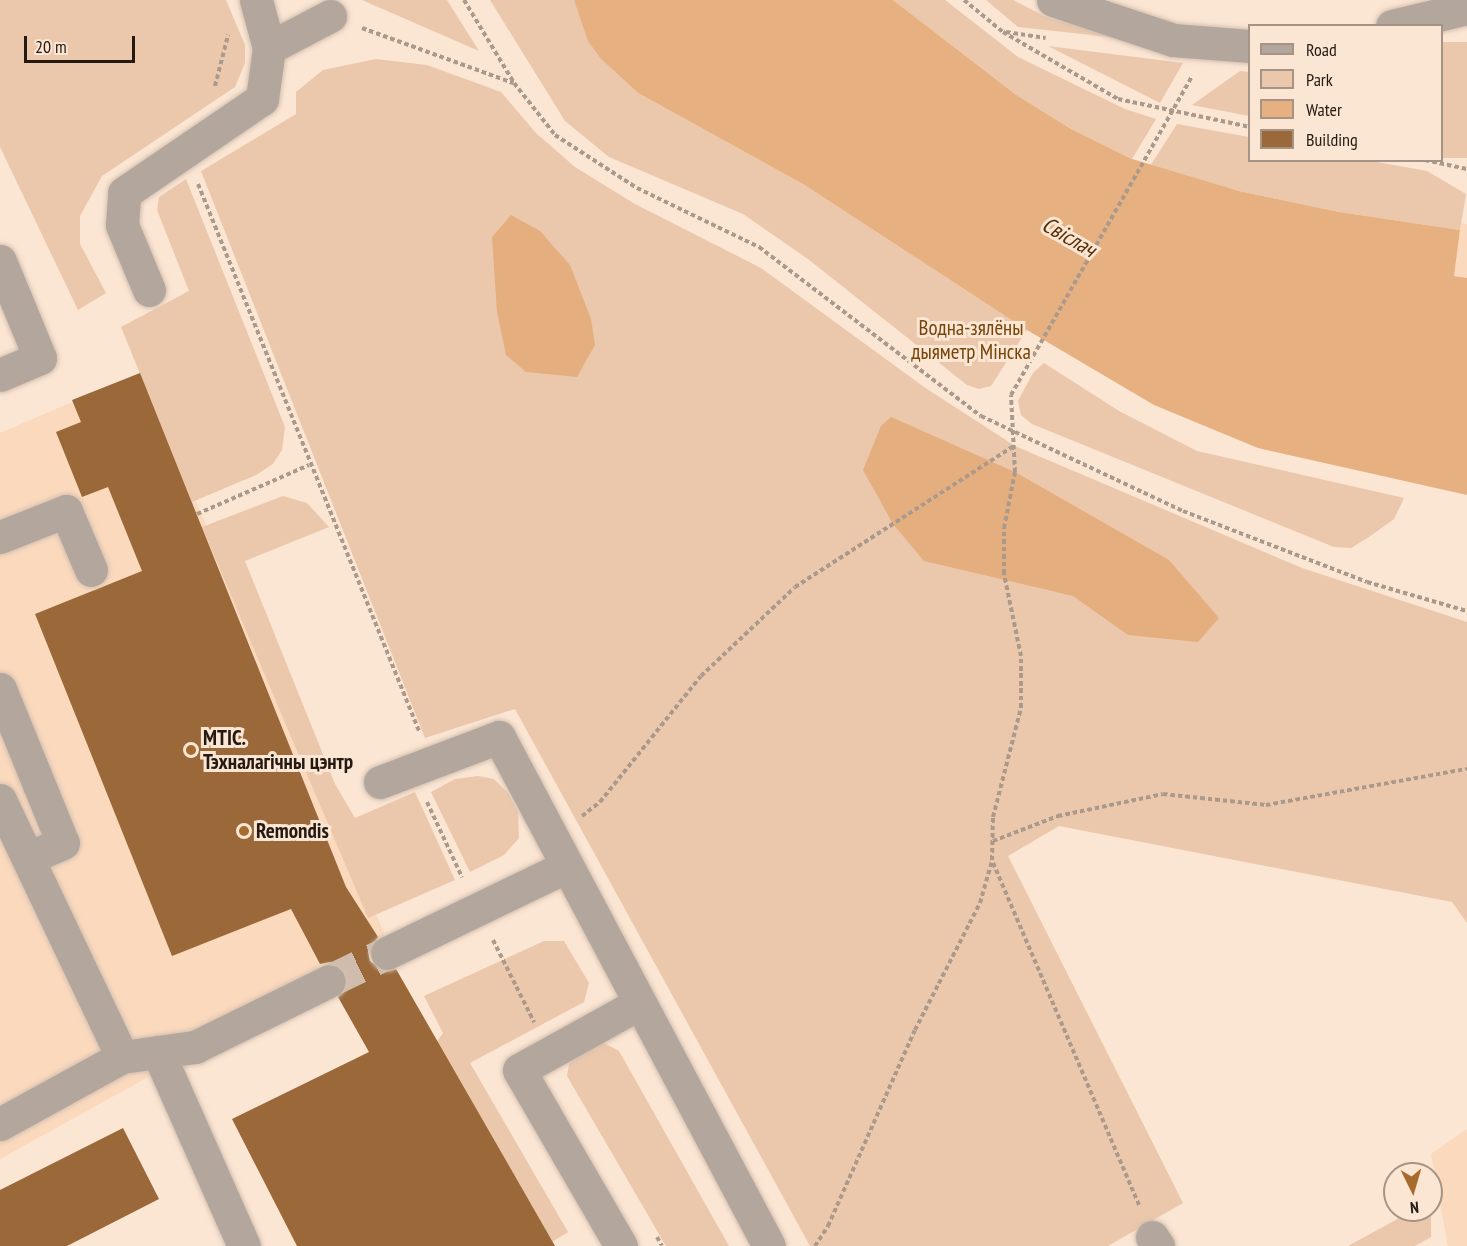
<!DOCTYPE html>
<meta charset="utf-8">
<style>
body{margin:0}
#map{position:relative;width:1467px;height:1246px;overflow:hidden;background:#fbe5d3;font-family:"PT Sans Narrow",sans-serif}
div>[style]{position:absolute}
.built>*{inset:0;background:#fbd9bd}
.green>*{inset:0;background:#ebc8ac;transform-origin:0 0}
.forest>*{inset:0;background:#e5ae7e}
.water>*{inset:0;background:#e7b080}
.building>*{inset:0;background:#9a6839}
.minor-tunnel>*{height:33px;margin-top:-16.5px;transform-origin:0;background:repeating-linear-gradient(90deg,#d0bcac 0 33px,transparent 0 49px)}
.path>*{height:4px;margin-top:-2px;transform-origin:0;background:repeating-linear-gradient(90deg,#ab9a8b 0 4.5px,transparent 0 7.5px)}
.roads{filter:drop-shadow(0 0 2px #d4c0b0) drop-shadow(0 0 2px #d4c0b0)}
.minor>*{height:33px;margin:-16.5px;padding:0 16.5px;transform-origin:16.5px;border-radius:16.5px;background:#b3a79d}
.dots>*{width:16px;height:16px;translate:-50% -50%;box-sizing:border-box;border:3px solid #fbe5d3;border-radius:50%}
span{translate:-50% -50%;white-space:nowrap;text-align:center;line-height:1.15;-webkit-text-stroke:6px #fbe5d3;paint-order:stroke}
.park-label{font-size:21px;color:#77450a}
.poi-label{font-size:21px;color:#241a12;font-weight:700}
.left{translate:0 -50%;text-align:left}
.water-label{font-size:22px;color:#543009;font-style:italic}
.legend{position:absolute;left:1248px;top:24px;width:195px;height:138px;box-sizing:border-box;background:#fbe5d3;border:2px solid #a59486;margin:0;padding:8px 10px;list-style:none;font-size:18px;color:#241a12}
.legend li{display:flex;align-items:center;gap:12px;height:30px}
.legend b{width:30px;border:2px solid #a59486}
.north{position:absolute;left:1383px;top:1162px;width:60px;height:60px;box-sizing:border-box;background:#fbe5d3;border:2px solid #a59486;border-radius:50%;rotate:175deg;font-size:16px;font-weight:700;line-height:24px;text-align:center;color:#241a12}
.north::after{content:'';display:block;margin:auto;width:21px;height:27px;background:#a86b2f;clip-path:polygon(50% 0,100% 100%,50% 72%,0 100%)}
.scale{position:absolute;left:24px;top:36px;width:111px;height:27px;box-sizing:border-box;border:3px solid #241a12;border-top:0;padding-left:8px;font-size:18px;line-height:21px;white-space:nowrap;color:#241a12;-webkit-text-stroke:4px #fbe5d3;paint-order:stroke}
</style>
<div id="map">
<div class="built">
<i style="clip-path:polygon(1461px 223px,1467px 224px,1467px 278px,1454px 276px)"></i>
<i style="clip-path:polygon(140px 373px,389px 944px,0 1159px,0 433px)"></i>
<i style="clip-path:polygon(1467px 1129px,1467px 1246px,1448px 1246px,1431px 1154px)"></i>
</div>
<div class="green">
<i style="clip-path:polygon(0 0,226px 0,245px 45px,245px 63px,235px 87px,102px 176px,80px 216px,80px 244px,106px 293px,78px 310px,0 147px)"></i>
<i style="clip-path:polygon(362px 0,447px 0,479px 51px)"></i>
<i style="clip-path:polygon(490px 0,574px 0,601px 59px,638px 93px,803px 184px,1027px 330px,991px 386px,979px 389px,967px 385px,808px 259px,743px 214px,609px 157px,565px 121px)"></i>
<i style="clip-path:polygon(893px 0,945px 0,1018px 57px,1125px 109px,1156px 119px,1132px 159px,1071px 129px,1015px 94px)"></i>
<i style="clip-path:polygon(986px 0,1013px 0,1046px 17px,1119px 38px,1018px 27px)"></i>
<i style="left:1467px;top:42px;width:116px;height:25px;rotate:90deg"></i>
<i style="clip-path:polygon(1048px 46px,1183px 63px,1160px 103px)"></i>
<i style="clip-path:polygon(376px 59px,427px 65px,501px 92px,536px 133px,575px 167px,635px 204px,761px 268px,924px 387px,1015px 446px,1302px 568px,1467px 622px,1467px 923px,1452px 902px,1059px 826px,1008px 856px,1183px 1203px,1108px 1246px,810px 1246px,515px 709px,425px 738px,201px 171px,296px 114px,296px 92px,323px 70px)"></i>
<i style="clip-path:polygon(1240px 71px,1249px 72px,1249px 116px,1192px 105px)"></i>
<i style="clip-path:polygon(1177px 124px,1249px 137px,1250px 160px,1371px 161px,1427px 171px,1466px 194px,1460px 230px,1339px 212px,1239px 191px,1150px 166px)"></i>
<i style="clip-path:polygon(186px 179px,285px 427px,282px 450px,273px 464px,256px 475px,192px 502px,121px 327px,189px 291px,157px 210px,159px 197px)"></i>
<i style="clip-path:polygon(1044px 363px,1119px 411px,1197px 451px,1404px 498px,1394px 519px,1369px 537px,1351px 548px,1334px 547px,1032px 424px,1021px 415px,1018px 401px,1033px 373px)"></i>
<i style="clip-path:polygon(283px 496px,307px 503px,329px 527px,245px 561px,335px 784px,355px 818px,415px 792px,455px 880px,368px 918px,202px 527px)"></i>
<i style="clip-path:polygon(478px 776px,494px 779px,508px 793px,518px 812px,519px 838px,504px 855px,470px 872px,431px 792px,455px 779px)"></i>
<i style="clip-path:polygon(544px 941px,564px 941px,589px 983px,584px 1002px,470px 1063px,568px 1232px,552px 1242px,436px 1043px,443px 1033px,424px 996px)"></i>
<i style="clip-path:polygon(604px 1043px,619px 1051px,729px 1246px,666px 1246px,567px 1076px,569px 1064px,576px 1054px,591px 1044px)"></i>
<i style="clip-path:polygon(1414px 1210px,1431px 1210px,1431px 1237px,1415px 1246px,1348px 1246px)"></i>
</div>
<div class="forest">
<i style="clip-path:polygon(511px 215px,540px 231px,570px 265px,591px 319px,595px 345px,577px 377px,526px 372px,506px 355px,497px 312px,492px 237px)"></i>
<i style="clip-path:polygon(891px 417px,1015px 472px,1169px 560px,1219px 618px,1198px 642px,1128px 635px,1073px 596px,924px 561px,893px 524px,863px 470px,881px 426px)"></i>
</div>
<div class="water">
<i style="clip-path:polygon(574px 0,893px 0,1015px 94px,1071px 129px,1132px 159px,1239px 191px,1339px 212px,1460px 230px,1454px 276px,1467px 278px,1467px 495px,1258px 448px,1154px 405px,1027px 330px,803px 184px,638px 93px,601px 59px,588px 41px)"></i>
</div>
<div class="building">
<i style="clip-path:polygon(140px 373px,346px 887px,378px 937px,368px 951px,370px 961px,385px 972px,396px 969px,555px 1246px,297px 1246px,232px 1119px,369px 1052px,338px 997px,348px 983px,345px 972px,331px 962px,320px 964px,291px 909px,172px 956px,35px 614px,142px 571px,108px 487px,82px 497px,56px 432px,81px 422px,72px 400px)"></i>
<i style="clip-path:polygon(123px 1128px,159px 1199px,67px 1246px,0 1246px,0 1190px)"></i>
</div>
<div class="minor-tunnel">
<i style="left:329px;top:981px;width:64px;rotate:-25.8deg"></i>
</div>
<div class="path">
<i style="left:464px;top:0;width:97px;rotate:58.9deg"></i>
<i style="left:514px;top:83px;width:66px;rotate:51.7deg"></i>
<i style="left:555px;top:135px;width:98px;rotate:32.9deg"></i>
<i style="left:637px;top:188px;width:136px;rotate:25.8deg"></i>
<i style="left:759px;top:247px;width:279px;rotate:37.3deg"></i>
<i style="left:981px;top:416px;width:223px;rotate:25.2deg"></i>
<i style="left:1183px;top:511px;width:197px;rotate:21.1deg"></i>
<i style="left:1367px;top:582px;width:104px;rotate:16.2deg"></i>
<i style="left:964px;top:0;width:50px;rotate:39.4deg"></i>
<i style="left:1003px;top:32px;width:133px;rotate:30.2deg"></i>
<i style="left:1118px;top:99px;width:135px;rotate:12deg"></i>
<i style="left:362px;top:28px;width:161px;rotate:20deg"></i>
<i style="left:1006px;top:32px;width:40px;rotate:8.5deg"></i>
<i style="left:215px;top:86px;width:53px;rotate:-75.7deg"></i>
<i style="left:1425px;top:160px;width:43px;rotate:12.1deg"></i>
<i style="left:198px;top:184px;width:590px;rotate:68deg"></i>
<i style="left:197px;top:514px;width:122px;rotate:-23.6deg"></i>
<i style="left:427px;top:802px;width:83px;rotate:65deg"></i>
<i style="left:582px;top:816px;width:23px;rotate:-38deg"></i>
<i style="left:600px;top:802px;width:161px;rotate:-51.3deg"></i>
<i style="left:701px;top:676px;width:129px;rotate:-43.4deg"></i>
<i style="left:795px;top:587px;width:260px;rotate:-32.8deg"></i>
<i style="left:993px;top:841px;width:70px;rotate:-21deg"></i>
<i style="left:1058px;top:816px;width:107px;rotate:-11.8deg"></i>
<i style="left:1163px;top:794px;width:104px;rotate:6.1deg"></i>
<i style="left:1266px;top:805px;width:204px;rotate:-10.2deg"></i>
<i style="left:493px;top:940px;width:92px;rotate:63.4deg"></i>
<i style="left:1139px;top:1205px;width:375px;rotate:-113.1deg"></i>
<i style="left:992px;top:860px;width:43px;rotate:-88.7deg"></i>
<i style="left:993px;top:817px;width:113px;rotate:-75.6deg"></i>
<i style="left:1021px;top:708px;width:52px;rotate:-90deg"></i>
<i style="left:1021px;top:656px;width:84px;rotate:-101.7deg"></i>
<i style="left:1004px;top:574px;width:46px;rotate:-90deg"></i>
<i style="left:1004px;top:528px;width:57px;rotate:-78.9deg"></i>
<i style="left:1015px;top:472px;width:77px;rotate:-93deg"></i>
<i style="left:1011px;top:395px;width:366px;rotate:-60.4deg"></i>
<i style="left:657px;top:1237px;width:10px;rotate:61deg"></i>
<i style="left:815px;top:1246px;width:24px;rotate:-57deg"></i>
<i style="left:828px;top:1226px;width:214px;rotate:-66.1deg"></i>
<i style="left:915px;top:1030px;width:143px;rotate:-62.9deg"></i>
<i style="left:980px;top:903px;width:44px;rotate:-74.1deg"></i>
</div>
<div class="roads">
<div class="minor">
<i style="left:1053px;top:0;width:126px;rotate:18.4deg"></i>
<i style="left:1173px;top:40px;width:77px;rotate:4.5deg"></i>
<i style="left:1392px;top:26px;width:77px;rotate:-13.5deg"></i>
<i style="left:269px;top:48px;width:69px;rotate:-27.7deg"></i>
<i style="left:0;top:261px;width:105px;rotate:67.6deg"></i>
<i style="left:40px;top:358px;width:43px;rotate:157deg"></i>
<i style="left:149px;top:290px;width:70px;rotate:-112.6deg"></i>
<i style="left:122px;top:225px;width:32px;rotate:-86deg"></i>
<i style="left:124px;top:193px;width:167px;rotate:-34.3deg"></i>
<i style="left:262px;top:99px;width:51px;rotate:-82.2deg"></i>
<i style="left:269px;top:48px;width:50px;rotate:-105.2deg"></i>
<i style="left:0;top:537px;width:71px;rotate:-21.5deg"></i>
<i style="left:66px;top:511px;width:64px;rotate:67deg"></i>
<i style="left:0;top:689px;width:166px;rotate:67.8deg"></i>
<i style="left:63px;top:843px;width:38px;rotate:157deg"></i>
<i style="left:380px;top:782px;width:127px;rotate:-20.7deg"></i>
<i style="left:499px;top:737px;width:576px;rotate:62.06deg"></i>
<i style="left:0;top:800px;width:284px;rotate:64.6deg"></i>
<i style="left:122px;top:1057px;width:74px;rotate:-7.8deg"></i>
<i style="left:195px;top:1047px;width:149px;rotate:-26.2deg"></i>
<i style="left:387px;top:953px;width:200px;rotate:-25.8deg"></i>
<i style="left:158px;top:1052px;width:212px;rotate:66.1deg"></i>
<i style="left:0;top:1124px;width:139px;rotate:-28.8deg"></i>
<i style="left:1152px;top:1237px;width:11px;rotate:56deg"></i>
<i style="left:621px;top:1246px;width:203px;rotate:-120.1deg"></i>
<i style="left:519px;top:1070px;width:138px;rotate:-29deg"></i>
</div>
</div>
<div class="dots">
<i style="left:191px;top:750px;background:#a86b2f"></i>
<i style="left:244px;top:831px;background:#a86b2f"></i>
</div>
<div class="park-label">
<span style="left:971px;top:340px">Водна-зялёны<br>дыяметр Мінска</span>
</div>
<div class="poi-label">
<span class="left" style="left:203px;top:750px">МТІС.<br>Тэхналагічны цэнтр</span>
<span class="left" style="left:256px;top:831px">Remondis</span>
</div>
<div class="water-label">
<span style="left:1069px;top:237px;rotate:30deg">Свіслач</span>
</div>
<ul class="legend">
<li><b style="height:8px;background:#b3a79d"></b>Road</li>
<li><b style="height:16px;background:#ebc8ac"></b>Park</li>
<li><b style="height:16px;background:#e7b080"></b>Water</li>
<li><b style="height:16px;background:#9a6839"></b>Building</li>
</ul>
<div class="north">N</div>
<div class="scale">20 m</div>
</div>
